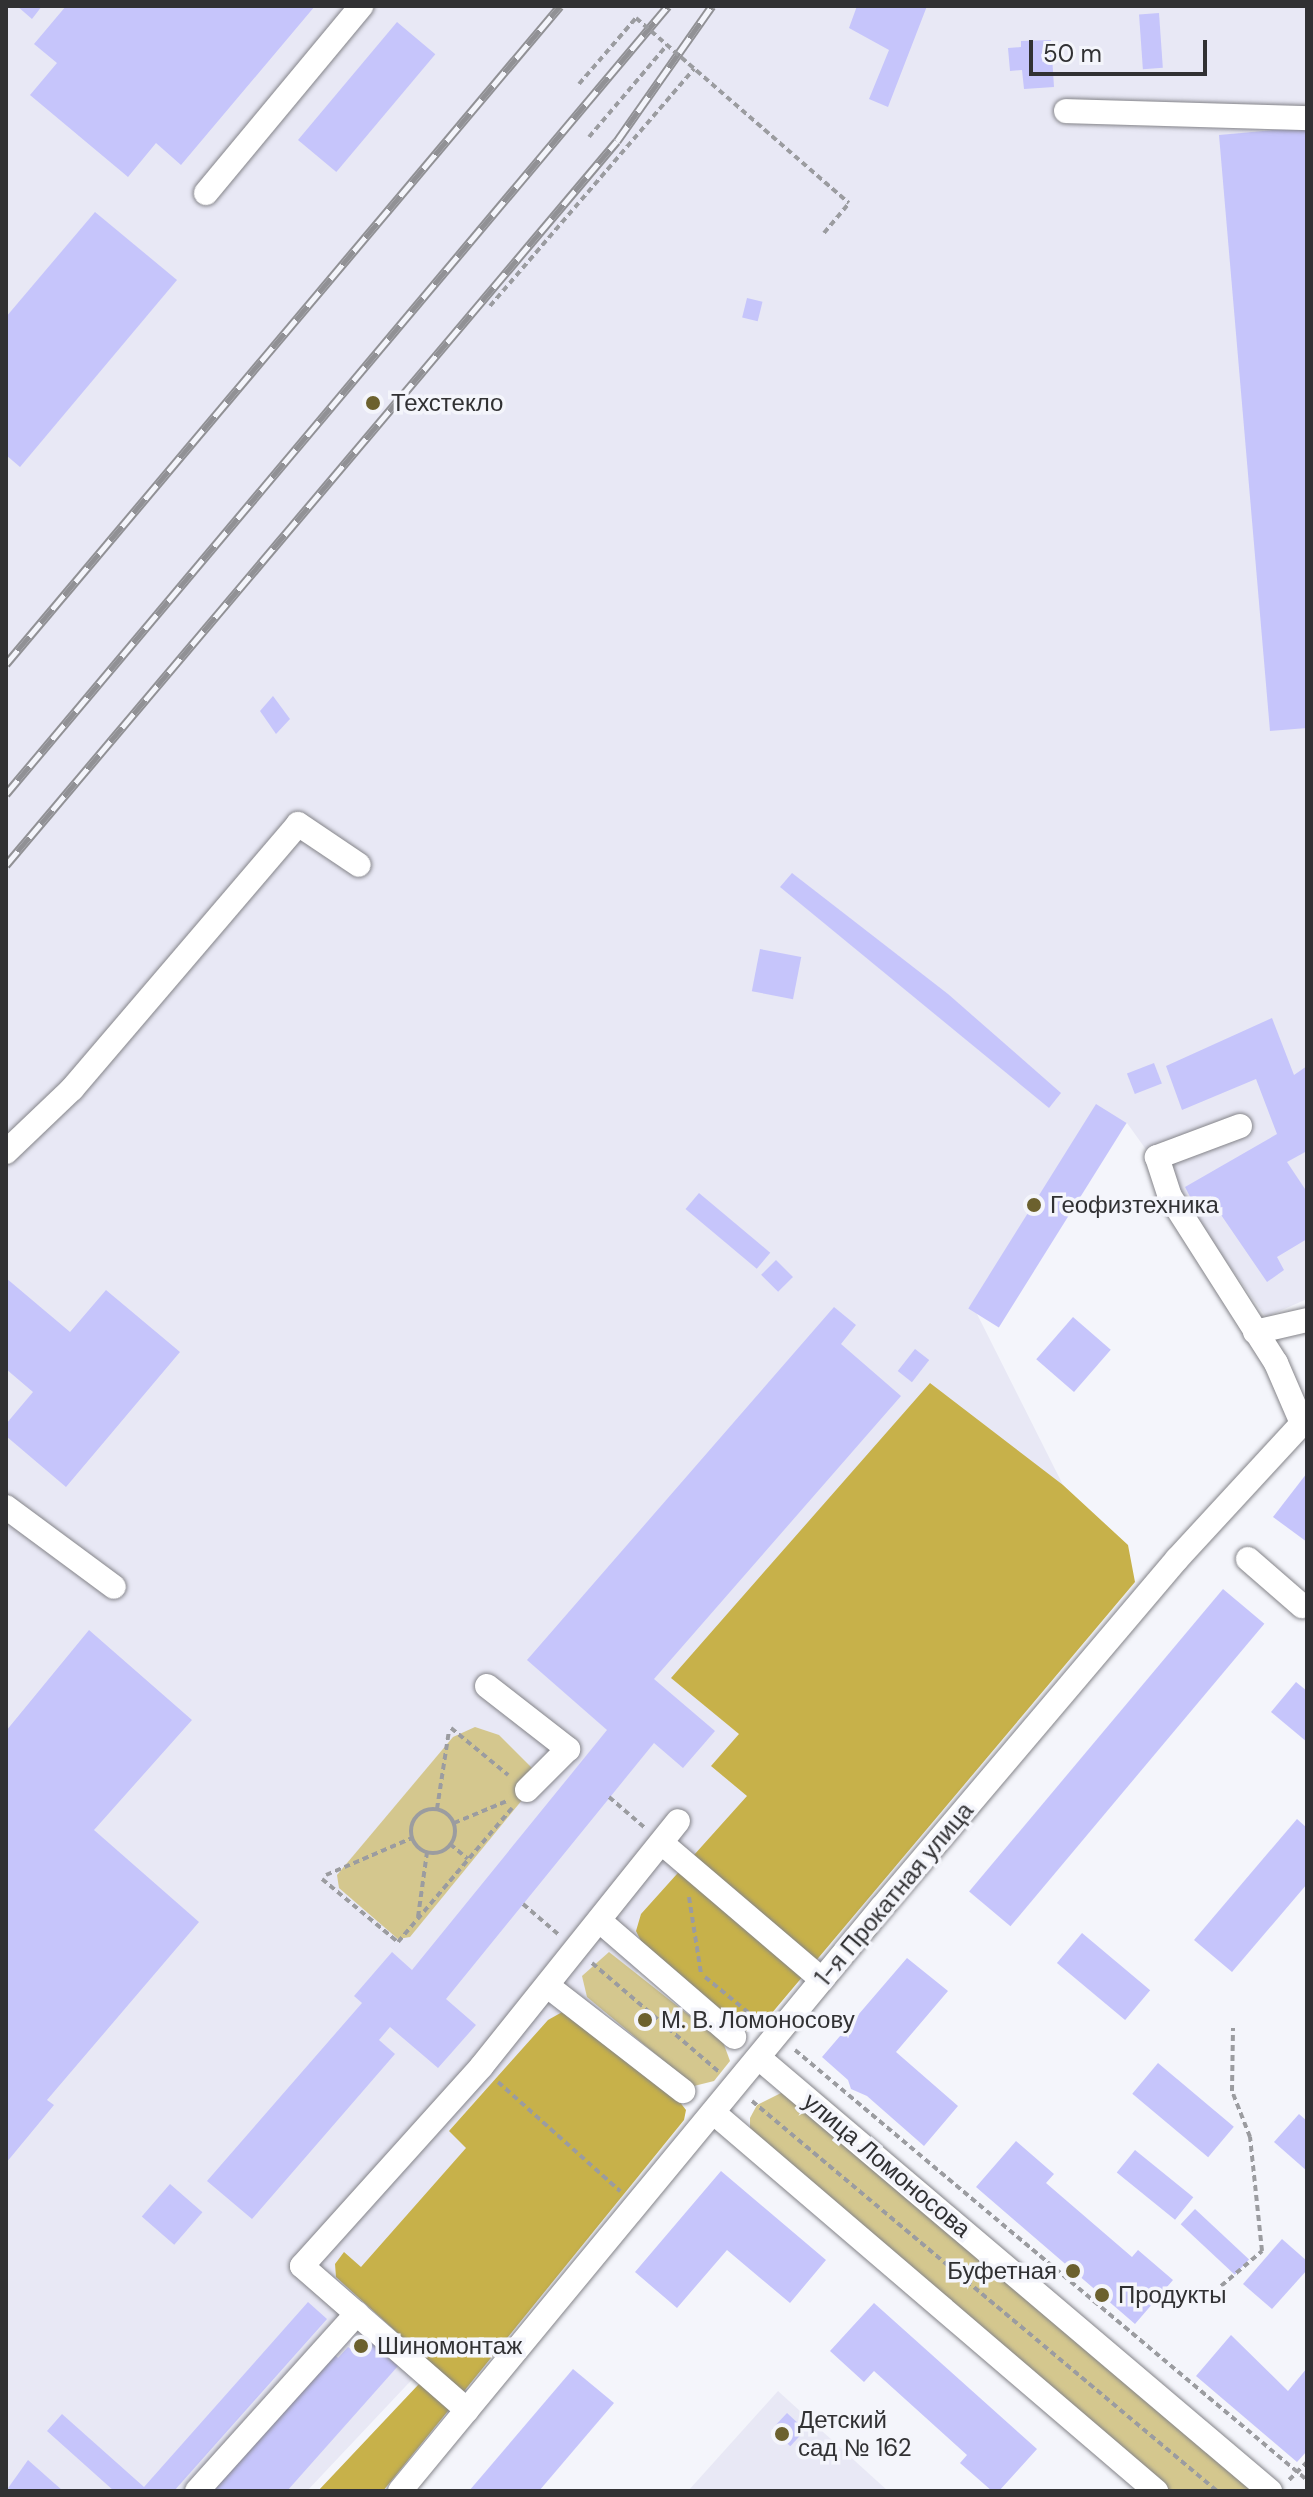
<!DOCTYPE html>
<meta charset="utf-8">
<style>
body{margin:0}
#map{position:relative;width:1313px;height:2497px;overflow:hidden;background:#f4f5fb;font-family:"DM Sans",sans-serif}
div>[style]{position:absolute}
.built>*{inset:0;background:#e8e8f5}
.green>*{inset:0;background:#d4c78e}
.forest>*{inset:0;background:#c7b14a}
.building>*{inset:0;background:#c6c5fb;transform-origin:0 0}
.path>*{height:4px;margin-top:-2px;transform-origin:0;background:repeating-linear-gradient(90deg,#9b9ca0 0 6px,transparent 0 10px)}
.path>.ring{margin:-2px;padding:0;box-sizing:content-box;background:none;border:4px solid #9b9ca0;border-radius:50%}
.roads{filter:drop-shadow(0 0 2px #848489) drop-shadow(0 0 2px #848489)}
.minor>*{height:24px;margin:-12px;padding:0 12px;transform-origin:12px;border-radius:12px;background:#fff}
.rail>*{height:9px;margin-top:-4.5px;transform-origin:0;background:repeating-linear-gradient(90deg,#f4f5fb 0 18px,#919195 0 36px);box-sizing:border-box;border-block:2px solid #919195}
.path-bridge>*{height:4px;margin-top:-2px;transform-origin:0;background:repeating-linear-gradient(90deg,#9b9ca0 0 6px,transparent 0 10px)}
.dots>*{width:22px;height:22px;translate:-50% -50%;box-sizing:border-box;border:4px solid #f4f5fb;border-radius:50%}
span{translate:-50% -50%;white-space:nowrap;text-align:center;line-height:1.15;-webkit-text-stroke:7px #f4f5fb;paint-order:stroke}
.poi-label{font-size:24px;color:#313133}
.left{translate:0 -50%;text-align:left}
.right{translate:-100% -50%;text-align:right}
.street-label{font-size:24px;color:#313133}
.frame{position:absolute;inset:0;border:8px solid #313133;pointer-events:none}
.scale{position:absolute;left:1029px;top:40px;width:178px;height:36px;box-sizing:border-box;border:4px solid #313133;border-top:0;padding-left:10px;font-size:24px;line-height:28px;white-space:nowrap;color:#313133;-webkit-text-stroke:6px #f4f5fb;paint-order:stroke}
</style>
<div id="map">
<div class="built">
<i style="clip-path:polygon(6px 6px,1307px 6px,1307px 1299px,1266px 1317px,1127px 1123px,973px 1306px,1063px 1485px,340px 2313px,421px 2370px,307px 2491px,6px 2491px)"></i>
<i style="clip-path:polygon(778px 2391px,888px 2491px,688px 2491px)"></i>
</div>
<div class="green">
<i style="clip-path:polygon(475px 1727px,499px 1735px,537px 1773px,531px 1789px,410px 1937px,398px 1939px,339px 1888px,337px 1875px,453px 1737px)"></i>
<i style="clip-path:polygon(609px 1952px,723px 2042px,730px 2061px,714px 2081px,694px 2086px,587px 1997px,582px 1976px)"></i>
<i style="clip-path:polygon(783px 2092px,1253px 2491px,1171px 2491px,758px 2144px,750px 2130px,750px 2118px,757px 2105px)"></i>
</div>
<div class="forest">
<i style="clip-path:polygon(930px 1383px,1063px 1485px,1128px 1545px,1135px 1582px,761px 2026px,746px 2031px,641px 1941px,636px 1931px,641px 1914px,747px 1796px,711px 1766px,739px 1734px,671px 1678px)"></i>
<i style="clip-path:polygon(564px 2011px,679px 2101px,686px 2110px,684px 2120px,383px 2491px,318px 2491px,435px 2367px,336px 2277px,335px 2264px,344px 2252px,361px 2267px,466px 2148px,449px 2131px,548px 2020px)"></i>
</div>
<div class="building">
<i style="clip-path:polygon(17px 6px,42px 6px,32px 19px)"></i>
<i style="clip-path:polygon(66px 6px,315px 6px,181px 165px,156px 143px,128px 177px,30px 95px,57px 63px,34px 44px)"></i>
<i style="clip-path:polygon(857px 6px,927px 6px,888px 107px,869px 99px,889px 50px,849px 28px)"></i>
<i style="left:1159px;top:13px;width:55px;height:20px;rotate:86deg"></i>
<i style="left:397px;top:22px;width:50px;height:154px;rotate:40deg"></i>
<i style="clip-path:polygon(1051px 40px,1054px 87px,1024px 89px,1022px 70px,1010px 71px,1008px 48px,1021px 47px,1021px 41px)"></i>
<i style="clip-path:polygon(1307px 127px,1307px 728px,1270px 731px,1219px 135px)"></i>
<i style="clip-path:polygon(95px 212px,177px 280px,20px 467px,6px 455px,6px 317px)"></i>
<i style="left:747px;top:298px;width:16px;height:20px;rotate:14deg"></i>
<i style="clip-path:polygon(273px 696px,290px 719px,276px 734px,260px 711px)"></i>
<i style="clip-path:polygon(792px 873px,948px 994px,1061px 1093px,1049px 1108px,780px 887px)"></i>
<i style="left:760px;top:949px;width:42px;height:43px;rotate:11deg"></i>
<i style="clip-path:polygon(1272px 1018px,1294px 1075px,1307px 1066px,1307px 1151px,1287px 1162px,1307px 1192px,1307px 1239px,1277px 1257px,1284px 1270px,1267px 1282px,1217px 1209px,1200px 1216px,1185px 1187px,1277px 1134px,1256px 1079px,1182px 1110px,1166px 1066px)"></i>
<i style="left:1154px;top:1063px;width:22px;height:29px;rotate:69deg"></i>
<i style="left:1096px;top:1104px;width:36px;height:241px;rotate:32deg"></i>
<i style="left:699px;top:1193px;width:93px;height:21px;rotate:40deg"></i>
<i style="left:776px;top:1260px;width:24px;height:21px;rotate:45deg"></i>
<i style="clip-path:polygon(6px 1278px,70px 1332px,106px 1290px,180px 1352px,66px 1487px,6px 1436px,6px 1424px,33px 1392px,6px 1369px)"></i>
<i style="clip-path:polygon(834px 1307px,856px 1325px,841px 1344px,901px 1396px,654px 1679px,715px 1731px,683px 1768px,654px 1743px,446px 1999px,476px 2025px,438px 2068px,390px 2027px,379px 2040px,395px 2054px,252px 2219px,207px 2181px,362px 2003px,354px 1996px,392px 1952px,412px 1970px,607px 1730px,527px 1660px)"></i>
<i style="left:1073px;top:1317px;width:50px;height:56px;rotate:41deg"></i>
<i style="left:915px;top:1349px;width:18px;height:28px;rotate:38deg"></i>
<i style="clip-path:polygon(1307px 1473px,1307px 1542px,1273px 1517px)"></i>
<i style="left:1223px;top:1589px;width:54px;height:395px;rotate:40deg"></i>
<i style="clip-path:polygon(89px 1630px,192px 1720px,94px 1830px,199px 1922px,47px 2100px,54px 2105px,6px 2163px,6px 1731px)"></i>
<i style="clip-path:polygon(1296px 1682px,1307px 1691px,1307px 1742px,1271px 1712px)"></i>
<i style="clip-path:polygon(1297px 1819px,1307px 1828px,1307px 1884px,1232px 1972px,1194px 1940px)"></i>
<i style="left:1082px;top:1933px;width:89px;height:39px;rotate:40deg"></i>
<i style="clip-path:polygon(907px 1958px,948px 1991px,896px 2052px,958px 2106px,924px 2146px,867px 2096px,851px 2089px,848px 2080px,822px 2057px)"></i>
<i style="left:1158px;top:2063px;width:99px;height:40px;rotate:40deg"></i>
<i style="clip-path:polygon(1299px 2114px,1307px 2121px,1307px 2171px,1274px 2142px)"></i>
<i style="clip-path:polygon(1016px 2141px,1054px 2174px,1046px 2183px,1132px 2257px,1138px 2250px,1173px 2280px,1135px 2324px,976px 2187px)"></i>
<i style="left:1135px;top:2150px;width:75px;height:29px;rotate:39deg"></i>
<i style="clip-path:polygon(721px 2171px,826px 2260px,790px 2303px,727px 2250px,677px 2308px,635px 2272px)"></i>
<i style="left:170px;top:2184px;width:43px;height:43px;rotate:41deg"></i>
<i style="left:1195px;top:2209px;width:74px;height:21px;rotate:43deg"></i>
<i style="clip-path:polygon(1282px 2239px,1307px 2261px,1307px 2270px,1272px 2309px,1243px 2284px)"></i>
<i style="clip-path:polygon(308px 2302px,327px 2319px,174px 2491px,114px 2491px,47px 2431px,62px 2414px,144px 2487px)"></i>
<i style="clip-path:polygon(874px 2303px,1037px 2449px,999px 2491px,992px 2491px,960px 2463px,967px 2455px,874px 2371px,864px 2382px,830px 2351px)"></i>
<i style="clip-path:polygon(1231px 2335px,1288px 2391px,1307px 2368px,1307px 2451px,1297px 2462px,1196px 2376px)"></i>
<i style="clip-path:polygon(367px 2339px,398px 2366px,287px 2491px,212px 2491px,334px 2354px,338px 2358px,348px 2347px,355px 2352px)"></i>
<i style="clip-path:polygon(573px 2369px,614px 2403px,539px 2491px,469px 2491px)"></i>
<i style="left:787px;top:2413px;width:25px;height:22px;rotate:43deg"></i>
<i style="clip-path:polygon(28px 2460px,63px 2491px,6px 2491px)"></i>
</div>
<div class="path">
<i style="left:579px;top:84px;width:87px;rotate:-49.2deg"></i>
<i style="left:589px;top:137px;width:121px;rotate:-49.7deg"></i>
<i style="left:824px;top:233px;width:39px;rotate:-50deg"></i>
<i style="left:490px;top:306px;width:313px;rotate:-49.3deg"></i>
<i style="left:451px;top:1728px;width:74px;rotate:39.5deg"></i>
<i style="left:609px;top:1797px;width:46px;rotate:40.6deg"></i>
<i class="ring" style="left:411px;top:1809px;width:40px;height:40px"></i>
<i style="left:437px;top:1809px;width:79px;rotate:-81.3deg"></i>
<i style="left:454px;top:1823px;width:57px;rotate:-22.5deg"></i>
<i style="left:450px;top:1844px;width:23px;rotate:40deg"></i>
<i style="left:326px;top:1875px;width:94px;rotate:-23.3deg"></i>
<i style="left:322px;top:1879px;width:99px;rotate:39.7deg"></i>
<i style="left:398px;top:1942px;width:176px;rotate:-49.6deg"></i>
<i style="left:689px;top:1897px;width:78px;rotate:81.1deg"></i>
<i style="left:523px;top:1904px;width:46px;rotate:40.6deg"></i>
<i style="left:418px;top:1917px;width:66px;rotate:-82.1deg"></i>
<i style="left:592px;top:1963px;width:167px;rotate:40.6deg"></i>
<i style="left:705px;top:1977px;width:71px;rotate:39.3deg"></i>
<i style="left:795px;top:2050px;width:669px;rotate:40.03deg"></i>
<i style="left:498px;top:2082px;width:164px;rotate:41.8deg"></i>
<i style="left:752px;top:2101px;width:607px;rotate:39.99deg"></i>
<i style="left:1221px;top:2286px;width:54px;rotate:-40.5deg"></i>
<i style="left:1262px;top:2251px;width:115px;rotate:-96deg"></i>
<i style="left:1250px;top:2137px;width:49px;rotate:-111.4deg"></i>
<i style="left:1232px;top:2091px;width:63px;rotate:-89.1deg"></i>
<i style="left:1289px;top:2480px;width:25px;rotate:-45deg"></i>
</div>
<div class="roads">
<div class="minor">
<i style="left:1066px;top:111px;width:241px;rotate:1.7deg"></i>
<i style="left:206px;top:193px;width:243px;rotate:-50.3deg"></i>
<i style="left:1240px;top:1126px;width:89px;rotate:159.5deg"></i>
<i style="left:1157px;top:1157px;width:40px;rotate:72deg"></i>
<i style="left:1169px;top:1195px;width:199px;rotate:57.5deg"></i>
<i style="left:1276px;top:1363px;width:65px;rotate:66.6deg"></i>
<i style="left:6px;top:1152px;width:91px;rotate:-43.7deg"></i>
<i style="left:72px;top:1089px;width:348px;rotate:-49.5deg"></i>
<i style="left:298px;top:824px;width:73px;rotate:33.9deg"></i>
<i style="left:1255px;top:1332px;width:53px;rotate:-13deg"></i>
<i style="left:6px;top:1507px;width:134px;rotate:36.5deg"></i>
<i style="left:1248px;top:1559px;width:72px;rotate:41deg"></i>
<i style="left:487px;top:1686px;width:103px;rotate:37.9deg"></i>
<i style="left:568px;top:1749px;width:58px;rotate:135deg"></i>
<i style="left:663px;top:1844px;width:209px;rotate:40.5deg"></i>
<i style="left:601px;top:1922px;width:176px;rotate:40.8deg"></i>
<i style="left:549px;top:1987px;width:170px;rotate:37.8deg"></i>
<i style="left:759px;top:2058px;width:670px;rotate:40.28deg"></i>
<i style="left:714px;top:2113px;width:582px;rotate:40.54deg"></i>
<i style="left:467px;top:2410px;width:219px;rotate:-138.9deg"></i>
<i style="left:302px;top:2266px;width:268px;rotate:-48deg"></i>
<i style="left:481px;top:2067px;width:315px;rotate:-51.3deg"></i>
<i style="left:197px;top:2491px;width:239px;rotate:-48deg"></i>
<i style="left:400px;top:2491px;width:757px;rotate:-50.47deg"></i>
<i style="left:882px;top:1907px;width:456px;rotate:-49.7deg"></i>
<i style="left:1177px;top:1559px;width:192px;rotate:-47.3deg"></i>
</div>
</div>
<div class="rail">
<i style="left:6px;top:664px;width:860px;rotate:-49.9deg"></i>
<i style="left:6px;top:794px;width:1029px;rotate:-49.97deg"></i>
<i style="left:6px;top:865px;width:947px;rotate:-49.84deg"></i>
<i style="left:617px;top:141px;width:165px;rotate:-54.9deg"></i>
</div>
<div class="path-bridge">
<i style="left:636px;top:18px;width:282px;rotate:41deg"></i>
</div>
<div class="dots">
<i style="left:373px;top:403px;background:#6c612e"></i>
<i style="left:1034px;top:1205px;background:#6c612e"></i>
<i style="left:645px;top:2020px;background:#6c612e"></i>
<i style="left:1073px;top:2271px;background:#6c612e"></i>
<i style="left:1102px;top:2295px;background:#6c612e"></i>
<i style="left:361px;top:2346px;background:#6c612e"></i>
<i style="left:782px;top:2434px;background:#6c612e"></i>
</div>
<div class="poi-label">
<span class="left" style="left:391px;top:403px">Техстекло</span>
<span class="left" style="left:1050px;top:1205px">Геофизтехника</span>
<span class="left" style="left:661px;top:2020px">М. В. Ломоносову</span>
<span class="right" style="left:1057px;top:2271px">Буфетная</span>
<span class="left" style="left:1118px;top:2295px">Продукты</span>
<span class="left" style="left:377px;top:2346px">Шиномонтаж</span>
<span class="left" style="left:798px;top:2434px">Детский<br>сад № 162</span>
</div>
<div class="street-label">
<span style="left:894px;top:1894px;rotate:-50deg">1-я Прокатная улица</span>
<span style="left:887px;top:2165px;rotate:40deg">улица Ломоносова</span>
</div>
<div class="frame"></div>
<div class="scale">50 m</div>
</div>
